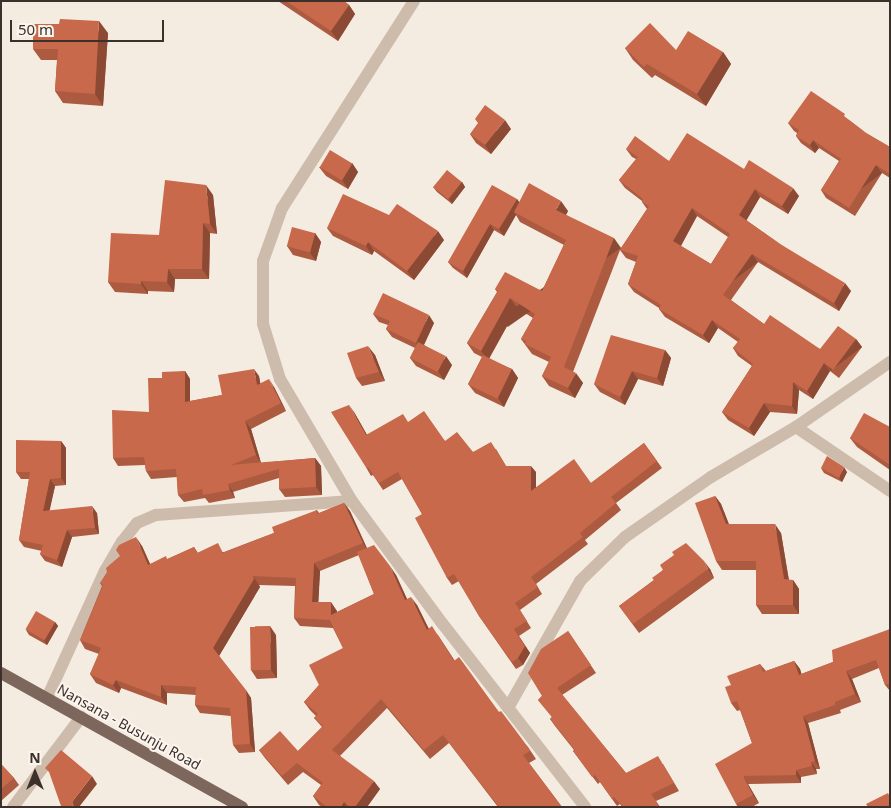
<!DOCTYPE html>
<style>
body{margin:0}
#map{position:relative;width:891px;height:808px;overflow:hidden;background:#f4ebe1;font-family:"Noto Sans",sans-serif}
div>[style]{position:absolute}
.minor>*{height:12px;margin:-6px;padding:0 6px;transform-origin:6px;border-radius:6px;background:#cdbbac}
.tertiary>*{height:12px;margin:-6px;padding:0 6px;transform-origin:6px;border-radius:6px;background:#cdbbac}
.primary>*{height:12px;margin:-6px;padding:0 6px;transform-origin:6px;border-radius:6px;background:#7d675c}
.wall>*{inset:0;background:#ac5a40}
.shaded-wall>*{inset:0;background:#8c4a34;transform-origin:0 0}
.building>*{inset:0;background:#c8694b;transform-origin:0 0}
span{translate:-50% -50%;white-space:nowrap;text-align:center;line-height:1.15;-webkit-text-stroke:4px #fbf5ee;paint-order:stroke}
.street-label{font-size:14px;color:#3b302b}
.frame{position:absolute;inset:0;border:2px solid #3b302b;pointer-events:none}
.north{position:absolute;left:10px;top:748px;width:50px;height:50px;-webkit-text-stroke:4px #fbf5ee;paint-order:stroke;rotate:0deg;font-size:14px;font-weight:700;line-height:20px;text-align:center;color:#3b302b}
.north::after{content:'';display:block;margin:auto;width:18px;height:22px;background:#3b302b;clip-path:polygon(50% 0,100% 100%,50% 72%,0 100%)}
.scale{position:absolute;left:10px;top:20px;width:154px;height:22px;box-sizing:border-box;border:2px solid #3b302b;border-top:0;padding-left:6px;font-size:15px;line-height:18px;white-space:nowrap;color:#3b302b;-webkit-text-stroke:4px #fbf5ee;paint-order:stroke}
</style>
<div id="map">
<div class="minor">
<i style="left:796px;top:427px;width:114px;rotate:34.2deg"></i>
<i style="left:47px;top:698px;width:140px;rotate:-65.5deg"></i>
<i style="left:105px;top:571px;width:34px;rotate:-60deg"></i>
<i style="left:122px;top:542px;width:24px;rotate:-52deg"></i>
<i style="left:137px;top:523px;width:21px;rotate:-23deg"></i>
<i style="left:156px;top:515px;width:196px;rotate:-4.1deg"></i>
<i style="left:508px;top:708px;width:146px;rotate:-60.4deg"></i>
<i style="left:580px;top:581px;width:63px;rotate:-44.4deg"></i>
<i style="left:625px;top:537px;width:105px;rotate:-34.9deg"></i>
<i style="left:711px;top:477px;width:99px;rotate:-30.5deg"></i>
<i style="left:796px;top:427px;width:114px;rotate:-34.7deg"></i>
<i style="left:13px;top:807px;width:113px;rotate:-52.9deg"></i>
</div>
<div class="tertiary">
<i style="left:414px;top:1px;width:246px;rotate:122.5deg"></i>
<i style="left:282px;top:208px;width:56px;rotate:109.7deg"></i>
<i style="left:263px;top:261px;width:63px;rotate:90deg"></i>
<i style="left:263px;top:324px;width:58px;rotate:72.8deg"></i>
<i style="left:280px;top:379px;width:142px;rotate:59.5deg"></i>
<i style="left:352px;top:501px;width:152px;rotate:53.6deg"></i>
<i style="left:442px;top:623px;width:233px;rotate:52.1deg"></i>
</div>
<div class="primary">
<i style="left:1px;top:673px;width:276px;rotate:29.1deg"></i>
</div>
<div class="wall">
<i style="clip-path:polygon(278px 1px,344px 1px,349px 5px,355px 14px,338px 41px)"></i>
<i style="clip-path:polygon(59px 24px,108px 33px,103px 106px,63px 103px,55px 91px,57px 60px,41px 60px,33px 49px)"></i>
<i style="clip-path:polygon(625px 48px,676px 50px,723px 52px,731px 64px,706px 106px,655px 75px,652px 78px,633px 60px)"></i>
<i style="clip-path:polygon(849px 120px,866px 133px,890px 147px,890px 178px,882px 173px,855px 216px,826px 198px,821px 190px,839px 161px,819px 148px,815px 153px,801px 143px,796px 136px,797px 133px,794px 131px,788px 123px)"></i>
<i style="clip-path:polygon(511px 129px,491px 154px,476px 143px,470px 134px)"></i>
<i style="clip-path:polygon(evenodd,626px 149px,669px 161px,744px 169px,799px 196px,788px 214px,760px 197px,746px 220px,780px 244px,851px 291px,839px 311px,758px 262px,731px 300px,764px 324px,820px 349px,856px 339px,862px 347px,839px 378px,830px 371px,813px 399px,799px 390px,797px 414px,770px 412px,754px 436px,728px 420px,722px 412px,752px 366px,738px 356px,733px 348px,738px 342px,718px 328px,709px 343px,665px 317px,659px 309px,659px 308px,634px 292px,628px 284px,636px 262px,626px 258px,620px 250px,573px 372px,583px 383px,575px 398px,549px 386px,542px 376px,549px 362px,532px 354px,521px 339px,533px 318px,517px 308px,489px 359px,512px 369px,518px 378px,504px 407px,475px 393px,468px 384px,482px 357px,474px 353px,467px 343px,497px 292px,495px 289px,542px 291px,564px 245px,520px 222px,516px 215px,504px 236px,494px 230px,467px 278px,453px 268px,448px 262px,517px 199px,519px 202px,568px 211px,566px 215px,621px 248px,647px 209px,642px 202px,642px 201px,625px 188px,619px 180px,636px 159px,632px 157px,626px 149px,697px 216px,728px 237px,711px 264px,681px 246px,697px 216px)"></i>
<i style="clip-path:polygon(352px 163px,358px 172px,348px 189px,326px 176px,319px 167px)"></i>
<i style="clip-path:polygon(462px 182px,465px 187px,452px 204px,437px 192px,433px 187px)"></i>
<i style="clip-path:polygon(213px 195px,217px 234px,210px 233px,209px 279px,175px 279px,174px 292px,148px 291px,148px 294px,115px 292px,108px 282px,159px 235px)"></i>
<i style="clip-path:polygon(389px 215px,444px 240px,414px 280px,374px 251px,372px 255px,333px 236px,327px 228px)"></i>
<i style="clip-path:polygon(315px 233px,321px 242px,316px 261px,293px 255px,287px 246px)"></i>
<i style="clip-path:polygon(373px 314px,434px 323px,424px 345px,452px 365px,444px 380px,416px 366px,410px 358px,415px 348px,392px 337px,386px 329px,388px 325px,379px 322px)"></i>
<i style="clip-path:polygon(665px 350px,671px 358px,663px 386px,638px 379px,625px 405px,600px 392px,594px 384px)"></i>
<i style="clip-path:polygon(375px 355px,385px 381px,362px 386px,356px 378px)"></i>
<i style="clip-path:polygon(185px 371px,190px 379px,190px 401px,222px 395px,259px 376px,260px 383px,274px 387px,286px 411px,251px 429px,261px 463px,315px 458px,321px 466px,322px 495px,285px 497px,279px 489px,279px 478px,233px 492px,235px 498px,209px 503px,205px 498px,184px 502px,178px 495px,177px 477px,151px 479px,146px 471px,145px 465px,118px 466px,113px 458px,149px 412px,162px 378px)"></i>
<i style="clip-path:polygon(354px 412px,367px 435px,409px 422px,445px 441px,473px 452px,496px 449px,506px 466px,536px 472px,536px 488px,591px 483px,644px 443px,662px 468px,616px 503px,621px 510px,585px 540px,588px 544px,536px 584px,542px 594px,520px 610px,531px 628px,519px 636px,530px 653px,523px 665px,516px 669px,479px 616px,459px 581px,452px 585px,447px 578px,422px 514px,402px 479px,383px 490px,373px 475px,371px 476px,367px 469px)"></i>
<i style="clip-path:polygon(890px 427px,890px 470px,857px 447px,850px 438px)"></i>
<i style="clip-path:polygon(61px 441px,66px 448px,66px 485px,55px 486px,49px 511px,97px 513px,99px 534px,72px 537px,62px 567px,45px 561px,40px 554px,42px 551px,24px 547px,19px 540px,29px 479px,21px 479px,16px 472px)"></i>
<i style="clip-path:polygon(821px 468px,847px 472px,842px 482px,824px 473px)"></i>
<i style="clip-path:polygon(715px 496px,721px 504px,729px 524px,781px 533px,789px 580px,793px 580px,799px 589px,799px 614px,762px 614px,756px 605px,756px 570px,722px 570px,716px 561px)"></i>
<i style="clip-path:polygon(evenodd,344px 503px,350px 511px,367px 548px,396px 575px,407px 599px,417px 605px,429px 629px,438px 635px,455px 661px,528px 747px,536px 759px,529px 763px,562px 807px,498px 807px,449px 743px,430px 759px,387px 708px,340px 756px,380px 789px,367px 807px,322px 807px,319px 805px,313px 796px,321px 785px,303px 772px,288px 785px,265px 758px,259px 750px,298px 751px,322px 727px,314px 718px,316px 716px,310px 710px,304px 702px,319px 685px,343px 648px,333px 628px,300px 626px,294px 618px,295px 586px,259px 585px,260px 587px,219px 656px,251px 698px,255px 752px,239px 753px,233px 745px,231px 716px,200px 713px,195px 705px,196px 695px,167px 693px,167px 705px,121px 688px,119px 693px,96px 683px,90px 674px,99px 654px,85px 649px,80px 640px,102px 586px,100px 583px,142px 546px,150px 564px,168px 559px,194px 547px,198px 553px,224px 552px,274px 533px,317px 510px,319px 513px,344px 503px,359px 555px,374px 594px,337px 612px,337px 611px,318px 602px,320px 571px,359px 555px)"></i>
<i style="clip-path:polygon(710px 569px,714px 578px,639px 633px,619px 606px,654px 580px,663px 570px)"></i>
<i style="clip-path:polygon(55px 622px,58px 626px,47px 645px,29px 635px,26px 630px)"></i>
<i style="clip-path:polygon(890px 629px,890px 691px,885px 685px,879px 668px,852px 679px,861px 702px,840px 710px,841px 713px,808px 723px,820px 769px,816px 769px,817px 774px,801px 777px,801px 783px,748px 784px,759px 803px,752px 807px,738px 807px,736px 804px,752px 743px,740px 710px,737px 711px,731px 703px,731px 685px,760px 664px,766px 671px,794px 661px,800px 669px,801px 674px,833px 662px)"></i>
<i style="clip-path:polygon(568px 631px,596px 673px,562px 695px,626px 773px,663px 764px,679px 791px,656px 801px,660px 807px,622px 807px,620px 804px,617px 806px,600px 782px,598px 784px,573px 751px,574px 750px,555px 726px,550px 719px,552px 717px,538px 700px,542px 696px)"></i>
<i style="clip-path:polygon(276px 635px,277px 678px,257px 679px,251px 670px)"></i>
<i style="clip-path:polygon(1px 764px,14px 778px,19px 785px,1px 801px)"></i>
</div>
<div class="shaded-wall">
<i style="clip-path:polygon(349px 5px,355px 14px,338px 41px,331px 31px)"></i>
<i style="clip-path:polygon(99px 21px,108px 33px,103px 106px,95px 94px)"></i>
<i style="clip-path:polygon(723px 52px,731px 64px,706px 106px,697px 94px)"></i>
<i style="clip-path:polygon(505px 120px,511px 129px,491px 154px,485px 145px)"></i>
<i style="clip-path:polygon(813px 140px,819px 148px,815px 153px,810px 145px)"></i>
<i style="clip-path:polygon(352px 163px,358px 172px,348px 189px,342px 180px)"></i>
<i style="left:876px;top:165px;width:10px;height:51px;rotate:53deg"></i>
<i style="clip-path:polygon(462px 182px,465px 187px,452px 204px,449px 199px)"></i>
<i style="clip-path:polygon(206px 185px,213px 195px,217px 234px,210px 224px)"></i>
<i style="clip-path:polygon(793px 188px,799px 196px,788px 214px,782px 206px)"></i>
<i style="clip-path:polygon(755px 189px,760px 197px,745px 223px,739px 215px)"></i>
<i style="clip-path:polygon(517px 199px,522px 206px,514px 212px,516px 215px,504px 236px,499px 229px)"></i>
<i style="clip-path:polygon(561px 201px,568px 211px,563px 220px,556px 210px)"></i>
<i style="clip-path:polygon(692px 208px,697px 216px,679px 249px,673px 241px)"></i>
<i style="clip-path:polygon(203px 223px,210px 233px,209px 279px,202px 269px)"></i>
<i style="clip-path:polygon(490px 224px,494px 230px,467px 278px,463px 271px)"></i>
<i style="clip-path:polygon(438px 231px,444px 240px,414px 280px,407px 271px)"></i>
<i style="clip-path:polygon(315px 233px,321px 242px,316px 261px,310px 253px)"></i>
<i style="left:614px;top:238px;width:12px;height:138px;rotate:55deg"></i>
<i style="clip-path:polygon(368px 242px,374px 251px,372px 255px,366px 246px)"></i>
<i style="left:752px;top:254px;width:10px;height:50px;rotate:53deg"></i>
<i style="clip-path:polygon(168px 269px,175px 279px,174px 292px,167px 282px)"></i>
<i style="clip-path:polygon(141px 281px,148px 291px,148px 294px,141px 284px)"></i>
<i style="clip-path:polygon(845px 283px,851px 291px,839px 311px,834px 303px)"></i>
<i style="clip-path:polygon(510px 298px,517px 308px,488px 360px,481px 351px)"></i>
<i style="clip-path:polygon(429px 315px,434px 323px,421px 351px,416px 343px)"></i>
<i style="clip-path:polygon(712px 320px,718px 328px,709px 343px,703px 335px)"></i>
<i style="left:856px;top:339px;width:10px;height:39px;rotate:53deg"></i>
<i style="clip-path:polygon(368px 346px,375px 355px,385px 381px,379px 372px)"></i>
<i style="clip-path:polygon(665px 350px,671px 358px,663px 386px,657px 378px)"></i>
<i style="clip-path:polygon(446px 356px,452px 365px,444px 380px,438px 371px)"></i>
<i style="clip-path:polygon(824px 363px,830px 371px,813px 399px,807px 391px)"></i>
<i style="clip-path:polygon(254px 369px,259px 376px,262px 393px,257px 385px)"></i>
<i style="clip-path:polygon(512px 369px,518px 378px,504px 407px,498px 398px)"></i>
<i style="clip-path:polygon(185px 371px,190px 379px,190px 410px,185px 402px)"></i>
<i style="clip-path:polygon(632px 371px,638px 379px,625px 405px,620px 397px)"></i>
<i style="clip-path:polygon(576px 373px,583px 383px,575px 398px,568px 388px)"></i>
<i style="clip-path:polygon(269px 379px,274px 387px,286px 411px,281px 403px)"></i>
<i style="clip-path:polygon(793px 382px,799px 390px,797px 414px,792px 406px)"></i>
<i style="clip-path:polygon(764px 403px,770px 412px,754px 436px,749px 428px)"></i>
<i style="clip-path:polygon(349px 405px,354px 412px,371px 442px,366px 435px)"></i>
<i style="clip-path:polygon(245px 421px,251px 429px,261px 463px,256px 455px)"></i>
<i style="clip-path:polygon(61px 441px,66px 448px,66px 485px,61px 478px)"></i>
<i style="clip-path:polygon(315px 458px,321px 466px,322px 495px,316px 487px)"></i>
<i style="clip-path:polygon(531px 466px,536px 472px,536px 498px,531px 491px)"></i>
<i style="clip-path:polygon(844px 467px,847px 472px,842px 482px,839px 478px)"></i>
<i style="clip-path:polygon(50px 479px,55px 486px,48px 518px,43px 511px)"></i>
<i style="clip-path:polygon(228px 484px,233px 492px,235px 498px,230px 490px)"></i>
<i style="clip-path:polygon(715px 496px,721px 504px,732px 533px,726px 524px)"></i>
<i style="clip-path:polygon(344px 503px,350px 511px,368px 551px,363px 543px)"></i>
<i style="clip-path:polygon(92px 506px,97px 513px,99px 534px,95px 528px)"></i>
<i style="clip-path:polygon(775px 524px,781px 533px,790px 588px,784px 579px)"></i>
<i style="clip-path:polygon(67px 530px,72px 537px,62px 567px,57px 560px)"></i>
<i style="clip-path:polygon(136px 537px,142px 546px,154px 573px,148px 565px)"></i>
<i style="clip-path:polygon(704px 561px,710px 569px,714px 578px,708px 569px)"></i>
<i style="clip-path:polygon(314px 563px,320px 571px,318px 611px,312px 602px)"></i>
<i style="clip-path:polygon(390px 566px,396px 575px,411px 608px,405px 600px)"></i>
<i style="clip-path:polygon(253px 576px,260px 587px,219px 656px,213px 648px)"></i>
<i style="clip-path:polygon(793px 580px,799px 589px,799px 614px,793px 605px)"></i>
<i style="clip-path:polygon(411px 597px,417px 605px,433px 638px,427px 630px)"></i>
<i style="clip-path:polygon(331px 602px,337px 611px,337px 623px,331px 615px)"></i>
<i style="clip-path:polygon(55px 622px,58px 626px,47px 645px,44px 641px)"></i>
<i style="clip-path:polygon(270px 626px,276px 635px,277px 678px,271px 670px)"></i>
<i style="clip-path:polygon(514px 629px,530px 653px,523px 665px,518px 658px)"></i>
<i style="clip-path:polygon(794px 661px,800px 669px,804px 682px,799px 675px)"></i>
<i style="clip-path:polygon(846px 671px,852px 679px,861px 702px,855px 694px)"></i>
<i style="clip-path:polygon(116px 680px,121px 688px,119px 693px,113px 685px)"></i>
<i style="clip-path:polygon(161px 685px,167px 693px,167px 705px,161px 697px)"></i>
<i style="clip-path:polygon(246px 690px,251px 698px,255px 752px,250px 744px)"></i>
<i style="clip-path:polygon(803px 716px,808px 723px,820px 769px,815px 761px)"></i>
<i style="clip-path:polygon(811px 762px,816px 769px,817px 774px,812px 766px)"></i>
<i style="clip-path:polygon(796px 770px,801px 777px,801px 783px,796px 775px)"></i>
<i style="clip-path:polygon(92px 776px,97px 784px,79px 807px,74px 807px,72px 802px)"></i>
<i style="clip-path:polygon(743px 776px,748px 784px,759px 803px,753px 795px)"></i>
<i style="clip-path:polygon(374px 781px,380px 789px,367px 807px,355px 807px)"></i>
<i style="clip-path:polygon(344px 802px,347px 807px,341px 807px)"></i>
</div>
<div class="building">
<i style="clip-path:polygon(286px 1px,344px 1px,349px 5px,331px 31px)"></i>
<i style="clip-path:polygon(60px 19px,99px 21px,95px 94px,55px 91px,58px 49px,33px 49px,33px 24px,59px 24px)"></i>
<i style="clip-path:polygon(650px 23px,676px 50px,688px 31px,723px 52px,697px 94px,647px 64px,644px 67px,625px 48px)"></i>
<i style="clip-path:polygon(811px 91px,845px 114px,844px 116px,866px 133px,890px 147px,890px 174px,876px 165px,849px 208px,821px 190px,841px 159px,813px 140px,810px 145px,796px 136px,799px 130px,788px 123px)"></i>
<i style="clip-path:polygon(485px 105px,505px 120px,485px 145px,470px 134px,478px 123px,475px 119px)"></i>
<i style="clip-path:polygon(evenodd,687px 133px,744px 169px,749px 160px,793px 188px,782px 206px,755px 189px,739px 215px,780px 244px,845px 283px,834px 303px,752px 254px,723px 295px,764px 324px,770px 315px,820px 349px,838px 326px,856px 339px,833px 370px,824px 363px,807px 391px,793px 382px,792px 406px,764px 403px,749px 428px,722px 412px,753px 364px,733px 348px,740px 339px,712px 320px,703px 335px,659px 309px,661px 305px,628px 284px,638px 256px,620px 250px,649px 206px,642px 202px,643px 199px,619px 180px,638px 157px,626px 149px,635px 136px,669px 161px,687px 133px,692px 208px,730px 234px,711px 264px,673px 241px,692px 208px)"></i>
<i style="left:330px;top:150px;width:26px;height:20px;rotate:31deg"></i>
<i style="left:447px;top:170px;width:19px;height:22px;rotate:39deg"></i>
<i style="clip-path:polygon(165px 180px,206px 185px,210px 224px,203px 223px,202px 269px,168px 269px,167px 282px,141px 281px,141px 284px,108px 282px,111px 233px,159px 235px)"></i>
<i style="clip-path:polygon(529px 183px,561px 201px,556px 210px,614px 238px,564px 367px,576px 373px,568px 388px,542px 376px,551px 357px,525px 344px,526px 341px,521px 339px,535px 314px,510px 298px,481px 351px,467px 343px,498px 291px,495px 289px,505px 272px,542px 291px,566px 240px,514px 212px)"></i>
<i style="clip-path:polygon(492px 185px,517px 199px,499px 229px,490px 224px,463px 271px,448px 262px)"></i>
<i style="clip-path:polygon(343px 194px,389px 215px,397px 204px,438px 231px,407px 271px,368px 242px,366px 246px,327px 228px)"></i>
<i style="left:292px;top:227px;width:24px;height:20px;rotate:15deg"></i>
<i style="clip-path:polygon(383px 293px,429px 315px,416px 343px,386px 329px,390px 321px,373px 314px)"></i>
<i style="clip-path:polygon(611px 335px,665px 350px,657px 378px,632px 371px,620px 397px,594px 384px)"></i>
<i style="left:418px;top:342px;width:31px;height:18px;rotate:27deg"></i>
<i style="clip-path:polygon(368px 346px,379px 372px,356px 378px,347px 353px)"></i>
<i style="left:483px;top:355px;width:32px;height:33px;rotate:26deg"></i>
<i style="clip-path:polygon(254px 369px,257px 385px,269px 379px,281px 403px,245px 421px,256px 455px,231px 465px,278px 461px,279px 463px,279px 461px,315px 458px,316px 487px,279px 489px,279px 469px,228px 484px,230px 490px,203px 495px,202px 489px,178px 495px,176px 469px,146px 471px,144px 457px,113px 458px,112px 410px,149px 412px,148px 378px,162px 378px,162px 372px,185px 371px,185px 402px,222px 395px,218px 375px)"></i>
<i style="clip-path:polygon(349px 405px,366px 435px,403px 414px,408px 422px,424px 411px,445px 441px,457px 432px,473px 452px,491px 442px,506px 466px,531px 466px,531px 491px,574px 459px,591px 483px,644px 443px,657px 461px,611px 497px,616px 503px,580px 533px,583px 537px,531px 577px,538px 587px,515px 603px,527px 621px,514px 629px,525px 646px,518px 658px,512px 662px,479px 616px,454px 574px,447px 578px,415px 518px,422px 514px,398px 472px,379px 483px,368px 467px,367px 469px,331px 412px)"></i>
<i style="clip-path:polygon(864px 413px,890px 427px,890px 465px,850px 438px)"></i>
<i style="clip-path:polygon(16px 440px,61px 441px,61px 478px,50px 479px,43px 511px,92px 506px,95px 528px,67px 530px,57px 560px,40px 554px,43px 545px,19px 540px,30px 472px,16px 472px)"></i>
<i style="clip-path:polygon(827px 456px,844px 467px,839px 478px,821px 468px)"></i>
<i style="clip-path:polygon(715px 496px,726px 524px,775px 524px,784px 579px,793px 580px,793px 605px,756px 605px,756px 561px,716px 561px,695px 503px)"></i>
<i style="clip-path:polygon(344px 503px,363px 543px,314px 563px,312px 602px,331px 602px,331px 615px,374px 594px,357px 552px,374px 545px,390px 566px,405px 600px,411px 597px,427px 630px,432px 626px,454px 661px,459px 657px,499px 712px,501px 711px,522px 739px,530px 751px,523px 755px,562px 807px,499px 807px,443px 735px,424px 750px,381px 699px,332px 750px,374px 781px,355px 807px,350px 807px,344px 802px,341px 807px,327px 807px,313px 796px,323px 783px,297px 763px,282px 776px,259px 750px,280px 731px,298px 751px,323px 726px,314px 718px,318px 714px,304px 702px,319px 685px,309px 665px,343px 648px,330px 620px,294px 618px,296px 578px,253px 576px,254px 579px,213px 648px,246px 690px,250px 744px,233px 745px,230px 708px,195px 705px,196px 687px,161px 685px,161px 697px,116px 680px,113px 685px,90px 674px,101px 648px,80px 640px,103px 585px,100px 583px,107px 572px,106px 568px,120px 556px,116px 550px,119px 545px,136px 537px,148px 565px,166px 556px,167px 559px,194px 547px,197px 553px,218px 543px,223px 553px,274px 533px,272px 527px,317px 510px,317px 514px)"></i>
<i style="clip-path:polygon(686px 543px,704px 561px,708px 569px,633px 624px,619px 606px,654px 580px,652px 578px,663px 570px,660px 565px,674px 555px,672px 552px)"></i>
<i style="left:36px;top:611px;width:22px;height:21px;rotate:30deg"></i>
<i style="left:270px;top:626px;width:44px;height:20px;rotate:89deg"></i>
<i style="clip-path:polygon(890px 629px,890px 683px,885px 685px,876px 660px,846px 671px,855px 694px,835px 702px,835px 705px,803px 716px,815px 761px,811px 762px,812px 766px,796px 770px,796px 775px,743px 776px,753px 795px,736px 804px,715px 764px,752px 743px,737px 701px,731px 703px,725px 687px,731px 685px,727px 676px,760px 664px,763px 672px,794px 661px,799px 675px,833px 662px,832px 650px)"></i>
<i style="clip-path:polygon(568px 631px,591px 665px,557px 688px,626px 773px,658px 756px,674px 783px,651px 794px,660px 807px,623px 807px,614px 797px,612px 799px,595px 775px,592px 777px,573px 751px,575px 750px,550px 719px,552px 717px,538px 700px,542px 696px,528px 673px,541px 649px)"></i>
<i style="clip-path:polygon(61px 750px,92px 776px,72px 802px,74px 807px,59px 807px,61px 806px,49px 772px,45px 768px)"></i>
<i style="clip-path:polygon(1px 764px,14px 778px,1px 789px)"></i>
<i style="clip-path:polygon(888px 793px,890px 797px,890px 807px,868px 807px,866px 804px)"></i>
</div>
<div class="street-label">
<span style="left:129px;top:727px;rotate:29deg">Nansana - Busunju Road</span>
</div>
<div class="frame"></div>
<div class="north">N</div>
<div class="scale">50 m</div>
</div>
